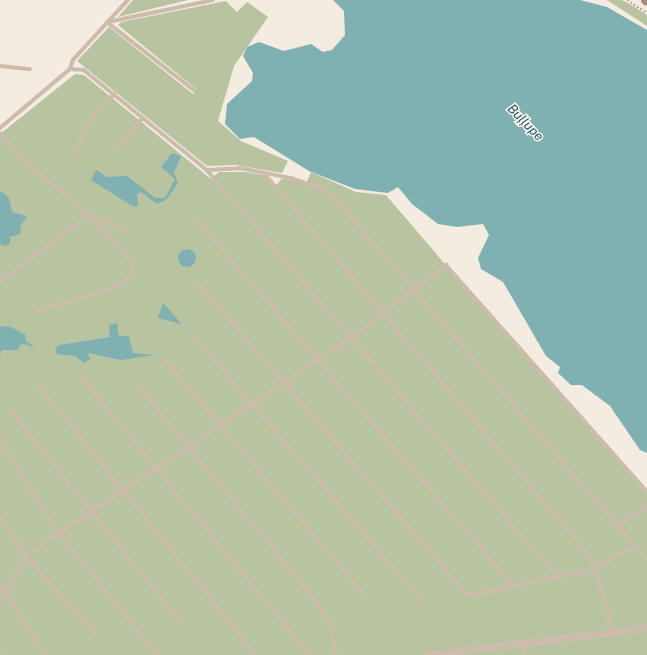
<!DOCTYPE html>
<meta charset="utf-8">
<style>
body{margin:0}
#map{position:relative;width:647px;height:655px;overflow:hidden;background:#f4ebe1;font-family:"Public Sans",sans-serif}
div>[style]{position:absolute}
.green>*{inset:0;background:#b8c4a0}
.water>*{inset:0;background:#7fb0b2}
.round{border-radius:50%}
.path>*{height:1.5px;margin-top:-0.75px;transform-origin:0;background:repeating-linear-gradient(90deg,#b9a596 0 2px,transparent 0 4px)}
.service>*{height:3.5px;margin:-1.75px;padding:0 1.75px;transform-origin:1.75px;border-radius:1.75px;background:#cdbbac}
.minor>*{height:7px;margin:-3.5px;padding:0 3.5px;transform-origin:3.5px;border-radius:3.5px;background:#cdbbac}
.secondary>*{height:10px;margin:-5px;padding:0 5px;transform-origin:5px;border-radius:5px;background:#a18a7d}
span{translate:-50% -50%;white-space:nowrap;text-align:center;line-height:1.15;-webkit-text-stroke:3px #fbf5ee;paint-order:stroke}
.water-label{font-size:13px;color:#1f5a5e;font-style:italic}
</style>
<div id="map">
<div class="green">
<i style="clip-path:polygon(133px 0,188px 0,118px 17px)"></i>
<i style="clip-path:polygon(607px 0,622px 0,635px 7px,647px 15px,647px 26px)"></i>
<i style="clip-path:polygon(226px 1px,237px 12px,247px 2px,268px 17px,234px 66px,218px 121px,241px 141px,288px 161px,282px 173px,236px 165px,207px 166px,77px 61px,109px 27px,193px 94px,196px 89px,118px 25px,121px 22px)"></i>
<i style="clip-path:polygon(75px 74px,84px 75px,211px 179px,219px 172px,245px 172px,264px 175px,274px 188px,282px 178px,306px 184px,311px 172px,356px 192px,386px 195px,509px 339px,524px 351px,647px 491px,647px 655px,0 655px,0 134px)"></i>
</div>
<div class="water">
<i style="clip-path:polygon(333px 0,580px 0,607px 7px,647px 30px,647px 453px,640px 450px,610px 406px,582px 385px,571px 385px,558px 373px,560px 367px,546px 356px,503px 282px,481px 269px,478px 258px,489px 235px,483px 224px,457px 227px,438px 224px,412px 204px,398px 187px,388px 193px,355px 189px,309px 171px,254px 137px,240px 139px,225px 124px,227px 104px,252px 81px,253px 73px,243px 56px,247px 47px,259px 42px,284px 51px,311px 44px,323px 52px,332px 50px,345px 35px,344px 11px)"></i>
<i style="clip-path:polygon(172px 153px,181px 156px,174px 173px,178px 183px,167px 199px,157px 204px,141px 192px,137px 194px,138px 206px,134px 207px,91px 180px,96px 170px,107px 177px,127px 176px,155px 198px,165px 198px,175px 179px,161px 167px)"></i>
<i style="clip-path:polygon(0 191px,9px 198px,12px 212px,27px 216px,21px 225px,20px 234px,10px 237px,10px 244px,5px 246px,0 244px)"></i>
<i class="round" style="left:178px;top:249px;width:18px;height:18px"></i>
<i style="clip-path:polygon(163px 303px,174px 315px,181px 324px,158px 318px)"></i>
<i style="clip-path:polygon(117px 323px,119px 336px,129px 336px,133px 353px,154px 355px,121px 360px,88px 353px,90px 360px,84px 363px,75px 356px,57px 354px,55px 349px,59px 345px,110px 337px,109px 325px)"></i>
<i style="clip-path:polygon(8px 326px,25px 334px,26px 341px,36px 348px,21px 343px,18px 350px,2px 350px,0 354px,0 327px)"></i>
</div>
<div class="path">
<i style="left:627px;top:0;width:24px;rotate:33deg"></i>
</div>
<div class="service">
<i style="left:107px;top:22px;width:110px;rotate:38deg"></i>
<i style="left:108px;top:22px;width:107px;rotate:-11.8deg"></i>
<i style="left:0;top:66px;width:30px;rotate:6deg"></i>
<i style="left:70px;top:69px;width:14px;rotate:4deg"></i>
<i style="left:84px;top:70px;width:159px;rotate:39.1deg"></i>
<i style="left:207px;top:170px;width:535px;rotate:49.25deg"></i>
<i style="left:0;top:128px;width:92px;rotate:-40.1deg"></i>
<i style="left:70px;top:69px;width:9px;rotate:-72deg"></i>
<i style="left:73px;top:60px;width:81px;rotate:-47.5deg"></i>
<i style="left:0;top:133px;width:42px;rotate:46.9deg"></i>
<i style="left:29px;top:164px;width:79px;rotate:40.4deg"></i>
<i style="left:89px;top:215px;width:112px;rotate:142.6deg"></i>
<i style="left:116px;top:149px;width:41px;rotate:-48.9deg"></i>
<i style="left:76px;top:153px;width:32px;rotate:-68deg"></i>
<i style="left:88px;top:123px;width:39px;rotate:-48deg"></i>
<i style="left:207px;top:170px;width:33px;rotate:-3deg"></i>
<i style="left:240px;top:168px;width:52px;rotate:11.1deg"></i>
<i style="left:291px;top:178px;width:36px;rotate:19deg"></i>
<i style="left:325px;top:190px;width:13px;rotate:39deg"></i>
<i style="left:335px;top:198px;width:472px;rotate:49.2deg"></i>
<i style="left:264px;top:173px;width:506px;rotate:49.57deg"></i>
<i style="left:592px;top:558px;width:58px;rotate:72.8deg"></i>
<i style="left:609px;top:613px;width:20px;rotate:84deg"></i>
<i style="left:90px;top:215px;width:38px;rotate:23deg"></i>
<i style="left:196px;top:219px;width:487px;rotate:49.1deg"></i>
<i style="left:198px;top:283px;width:414px;rotate:49.1deg"></i>
<i style="left:469px;top:596px;width:132px;rotate:-12.2deg"></i>
<i style="left:598px;top:568px;width:41px;rotate:-32.2deg"></i>
<i style="left:36px;top:312px;width:82px;rotate:-17.1deg"></i>
<i style="left:114px;top:288px;width:21px;rotate:-35deg"></i>
<i style="left:131px;top:276px;width:13px;rotate:-86deg"></i>
<i style="left:132px;top:263px;width:64px;rotate:-131.9deg"></i>
<i style="left:195px;top:338px;width:347px;rotate:49.1deg"></i>
<i style="left:165px;top:360px;width:306px;rotate:49.6deg"></i>
<i style="left:80px;top:375px;width:362px;rotate:50.6deg"></i>
<i style="left:39px;top:385px;width:346px;rotate:51.2deg"></i>
<i style="left:139px;top:386px;width:281px;rotate:50.5deg"></i>
<i style="left:318px;top:603px;width:22px;rotate:58deg"></i>
<i style="left:330px;top:622px;width:34px;rotate:78deg"></i>
<i style="left:11px;top:411px;width:271px;rotate:51.1deg"></i>
<i style="left:0;top:440px;width:110px;rotate:57.6deg"></i>
<i style="left:59px;top:533px;width:157px;rotate:50.9deg"></i>
<i style="left:0;top:516px;width:48px;rotate:57deg"></i>
<i style="left:26px;top:556px;width:105px;rotate:48.1deg"></i>
<i style="left:617px;top:527px;width:37px;rotate:-35deg"></i>
<i style="left:0;top:583px;width:85px;rotate:57.4deg"></i>
<i style="left:0;top:602px;width:53px;rotate:-60.5deg"></i>
<i style="left:26px;top:556px;width:391px;rotate:-33.9deg"></i>
<i style="left:351px;top:338px;width:120px;rotate:-37.5deg"></i>
<i style="left:446px;top:265px;width:302px;rotate:48.4deg"></i>
<i style="left:524px;top:646px;width:9px;rotate:84deg"></i>
<i style="left:0;top:651px;width:4px;rotate:63deg"></i>
</div>
<div class="minor">
<i style="left:424px;top:655px;width:225px;rotate:-6.9deg"></i>
</div>
<div class="secondary">
<i style="left:646px;top:0;width:1px;rotate:45deg"></i>
</div>
<div class="water-label">
<span style="left:525px;top:123px;rotate:46deg">Buļļupe</span>
</div>
</div>
